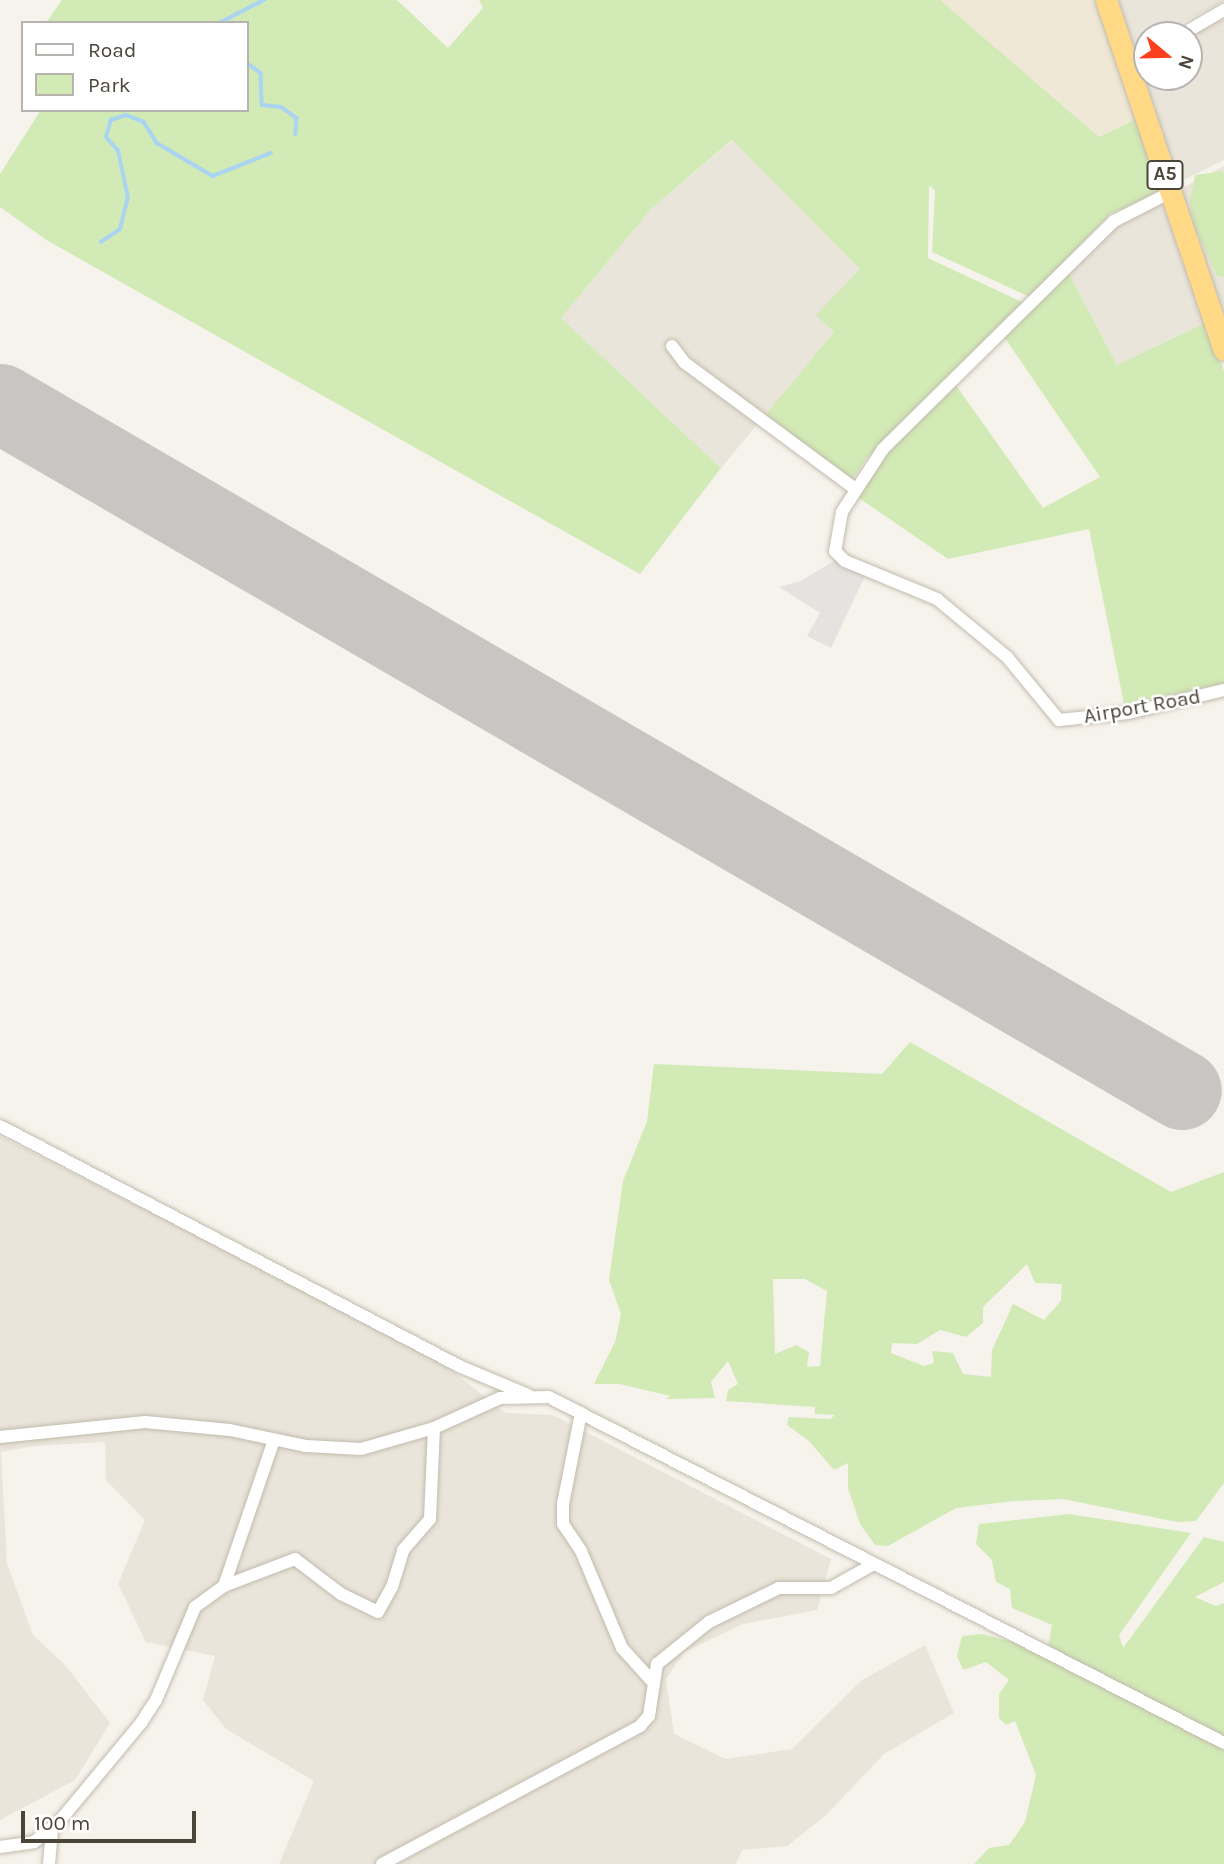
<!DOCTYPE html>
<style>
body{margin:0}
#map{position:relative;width:1224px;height:1864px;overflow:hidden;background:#f6f3ec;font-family:Karla,sans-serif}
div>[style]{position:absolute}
.residential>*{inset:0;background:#eae5da}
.education>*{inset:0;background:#efe8d6}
.green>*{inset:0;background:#d2eab5}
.parking>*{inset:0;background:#e5e3e0}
.stream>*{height:3.5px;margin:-1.75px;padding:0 1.75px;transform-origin:1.75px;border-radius:1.75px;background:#a9d4f2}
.runway>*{height:79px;margin:-39.5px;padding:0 39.5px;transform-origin:39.5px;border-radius:39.5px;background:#c8c6c3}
.roads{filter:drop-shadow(0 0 2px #c2bbae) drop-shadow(0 0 2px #c2bbae)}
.minor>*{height:12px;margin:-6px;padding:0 6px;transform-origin:6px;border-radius:6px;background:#fff}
.trunk>*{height:21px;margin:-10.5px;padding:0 10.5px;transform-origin:10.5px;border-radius:10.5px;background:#ffd985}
span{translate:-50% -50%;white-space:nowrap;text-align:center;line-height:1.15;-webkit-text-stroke:5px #fff;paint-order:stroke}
.shield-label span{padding:2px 5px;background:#fff;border:2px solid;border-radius:5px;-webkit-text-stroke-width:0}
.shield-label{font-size:19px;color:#4b4439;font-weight:700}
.street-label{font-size:21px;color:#4b4439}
.legend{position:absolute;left:21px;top:21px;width:228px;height:91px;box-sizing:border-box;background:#fff;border:2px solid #b7b4b0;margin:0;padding:9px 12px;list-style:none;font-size:21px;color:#4b4439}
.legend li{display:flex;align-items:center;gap:14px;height:35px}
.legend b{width:35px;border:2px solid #b7b4b0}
.north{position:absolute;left:1133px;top:21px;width:70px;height:70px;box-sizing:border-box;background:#fff;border:2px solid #b7b4b0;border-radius:50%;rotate:109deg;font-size:19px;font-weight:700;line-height:28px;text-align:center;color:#4b4439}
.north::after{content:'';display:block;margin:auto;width:24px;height:32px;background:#fc3f1d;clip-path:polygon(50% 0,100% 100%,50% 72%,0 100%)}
.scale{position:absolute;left:21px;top:1811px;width:175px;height:32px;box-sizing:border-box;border:4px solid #4b4439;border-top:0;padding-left:9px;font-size:21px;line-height:24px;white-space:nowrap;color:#4b4439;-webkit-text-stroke:5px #fff;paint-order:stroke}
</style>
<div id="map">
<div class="residential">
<i style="clip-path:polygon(1116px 0,1224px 0,1224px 1px,1158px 35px,1147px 35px,1147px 41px,1133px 48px)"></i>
<i style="clip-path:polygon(1224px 6px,1224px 160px,1179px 182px,1134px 54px,1147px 45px,1147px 77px,1189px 77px,1189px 35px,1167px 35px)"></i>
<i style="clip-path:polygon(733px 140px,860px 269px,817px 315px,835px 331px,721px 468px,561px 318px,651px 209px)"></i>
<i style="clip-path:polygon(1224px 166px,1224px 317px,1181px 189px)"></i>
<i style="clip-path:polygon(1164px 198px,1207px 322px,1117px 365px,1066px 268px,1114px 219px)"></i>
<i style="clip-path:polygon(0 1136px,433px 1356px,506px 1413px,553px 1415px,831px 1559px,817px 1610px,743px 1624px,684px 1652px,666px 1679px,674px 1734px,726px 1759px,792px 1749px,862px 1680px,925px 1645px,954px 1713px,884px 1754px,826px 1815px,787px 1846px,742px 1850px,736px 1864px,279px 1864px,314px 1781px,226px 1729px,203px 1700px,215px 1656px,146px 1642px,118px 1584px,145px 1520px,106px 1480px,105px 1442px,34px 1446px,1px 1452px,7px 1564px,33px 1635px,66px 1666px,110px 1723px,75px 1780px,0 1820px)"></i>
</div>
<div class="education">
<i style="clip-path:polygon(939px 0,1096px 0,1136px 119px,1099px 137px)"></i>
</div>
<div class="green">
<i style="clip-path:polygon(62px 0,397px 0,448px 48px,483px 8px,479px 0,940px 0,1099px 137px,1136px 119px,1162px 192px,1110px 214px,1030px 297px,932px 252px,935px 190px,929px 185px,928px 258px,1024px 303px,867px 458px,849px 484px,761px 420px,834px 332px,816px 315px,860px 269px,732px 140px,651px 209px,561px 318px,721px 468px,640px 574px,48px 241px,0 207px,0 174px,41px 110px,247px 110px,247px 23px,46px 23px)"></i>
<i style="clip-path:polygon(1224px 171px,1224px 277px,1217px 276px,1194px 225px,1190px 202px,1195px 175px)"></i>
<i style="clip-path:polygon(1066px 268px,1117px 365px,1207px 322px,1224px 371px,1224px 684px,1124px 704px,1089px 529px,948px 559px,856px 496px,879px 460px,955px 384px,1043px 508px,1100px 477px,1000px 331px)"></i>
<i style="clip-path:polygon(evenodd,910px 1042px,1171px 1192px,1224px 1172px,1224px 1483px,1196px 1521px,1177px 1522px,1063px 1499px,1013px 1501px,956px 1508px,888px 1546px,875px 1545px,860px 1524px,848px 1488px,848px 1463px,834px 1470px,809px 1441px,787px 1425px,789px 1417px,830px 1419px,835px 1415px,815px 1414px,815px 1407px,726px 1401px,728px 1390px,738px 1384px,728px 1361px,711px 1382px,715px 1398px,666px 1399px,670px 1396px,620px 1384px,594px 1384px,615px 1342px,621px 1314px,609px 1280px,623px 1181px,647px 1121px,654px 1064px,882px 1074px,910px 1042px,1027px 1264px,1035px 1283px,1062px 1284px,1061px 1301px,1044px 1320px,1013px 1304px,992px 1350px,991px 1377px,963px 1374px,953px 1353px,932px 1351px,934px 1363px,924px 1366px,891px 1353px,892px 1343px,917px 1344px,940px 1330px,966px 1337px,983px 1323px,983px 1307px,1027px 1264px,910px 1042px,773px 1279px,805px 1279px,827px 1291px,820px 1366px,807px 1367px,809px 1352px,796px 1345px,775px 1354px,773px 1279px)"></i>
<i style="clip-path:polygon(1069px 1514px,1191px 1533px,1119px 1635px,1123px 1648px,1204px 1537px,1224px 1542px,1224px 1582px,1195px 1597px,1216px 1606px,1224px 1603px,1224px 1864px,974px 1864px,989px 1848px,1009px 1845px,1025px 1822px,1036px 1775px,1015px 1721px,1006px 1725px,999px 1718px,999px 1694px,1009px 1680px,986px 1662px,963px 1670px,957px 1656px,962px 1636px,982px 1634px,1047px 1651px,1052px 1625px,1012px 1608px,1010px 1589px,996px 1582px,992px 1560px,976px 1544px,979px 1524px)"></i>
</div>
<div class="parking">
<i style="clip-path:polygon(837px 559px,867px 572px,831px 648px,807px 636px,820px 613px,779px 587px,801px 581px)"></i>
</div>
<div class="stream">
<i style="left:219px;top:23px;width:51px;rotate:-27.1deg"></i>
<i style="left:247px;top:63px;width:17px;rotate:36deg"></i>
<i style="left:261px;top:73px;width:32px;rotate:88deg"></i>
<i style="left:262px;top:105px;width:19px;rotate:6deg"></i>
<i style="left:281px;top:107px;width:19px;rotate:35deg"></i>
<i style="left:297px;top:118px;width:16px;rotate:94deg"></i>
<i style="left:101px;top:242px;width:23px;rotate:-34deg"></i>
<i style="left:120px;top:229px;width:32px;rotate:-76deg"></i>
<i style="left:128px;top:198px;width:48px;rotate:-102deg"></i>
<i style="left:118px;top:151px;width:18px;rotate:-131deg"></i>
<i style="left:106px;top:137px;width:18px;rotate:-74deg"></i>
<i style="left:111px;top:120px;width:16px;rotate:-18deg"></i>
<i style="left:126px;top:115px;width:19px;rotate:21deg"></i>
<i style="left:144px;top:122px;width:25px;rotate:58deg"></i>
<i style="left:157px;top:143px;width:65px;rotate:30.5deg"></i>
<i style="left:213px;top:176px;width:62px;rotate:-21.6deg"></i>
</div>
<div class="runway">
<i style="left:0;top:403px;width:1367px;rotate:30.17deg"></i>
</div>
<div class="roads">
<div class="minor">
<i style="left:1181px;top:35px;width:50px;rotate:-30.2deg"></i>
<i style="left:1128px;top:66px;width:22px;rotate:-30deg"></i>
<i style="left:1171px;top:192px;width:64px;rotate:153deg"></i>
<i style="left:1114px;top:221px;width:325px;rotate:135.4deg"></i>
<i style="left:883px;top:449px;width:75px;rotate:123.1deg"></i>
<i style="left:842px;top:512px;width:40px;rotate:100deg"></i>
<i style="left:835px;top:551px;width:14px;rotate:45deg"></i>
<i style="left:845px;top:561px;width:100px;rotate:22.4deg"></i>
<i style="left:937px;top:599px;width:91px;rotate:39.6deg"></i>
<i style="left:1007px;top:657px;width:82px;rotate:50.5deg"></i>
<i style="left:1059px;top:720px;width:69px;rotate:-5.8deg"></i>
<i style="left:1128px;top:713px;width:99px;rotate:-13.5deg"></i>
<i style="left:672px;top:346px;width:21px;rotate:53deg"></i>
<i style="left:685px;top:363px;width:210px;rotate:36.5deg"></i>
<i style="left:0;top:1126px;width:518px;rotate:27.6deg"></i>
<i style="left:459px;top:1366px;width:75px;rotate:22.8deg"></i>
<i style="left:581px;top:1413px;width:93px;rotate:101.2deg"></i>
<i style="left:563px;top:1504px;width:20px;rotate:90deg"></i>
<i style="left:563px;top:1524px;width:32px;rotate:56deg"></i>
<i style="left:581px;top:1551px;width:105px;rotate:67.1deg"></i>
<i style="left:622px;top:1648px;width:43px;rotate:47.8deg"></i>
<i style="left:0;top:1437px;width:146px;rotate:-5.9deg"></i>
<i style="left:145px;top:1422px;width:85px;rotate:5.4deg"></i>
<i style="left:230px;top:1430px;width:78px;rotate:11.9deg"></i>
<i style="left:306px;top:1446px;width:55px;rotate:3.1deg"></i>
<i style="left:361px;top:1449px;width:76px;rotate:-16deg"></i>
<i style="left:434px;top:1428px;width:72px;rotate:-24.4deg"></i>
<i style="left:500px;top:1398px;width:49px;rotate:-1.2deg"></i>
<i style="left:549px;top:1397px;width:759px;rotate:27.14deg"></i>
<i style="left:224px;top:1586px;width:76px;rotate:-20.8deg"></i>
<i style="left:295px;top:1559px;width:58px;rotate:37.3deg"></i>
<i style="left:341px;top:1594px;width:41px;rotate:25.9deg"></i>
<i style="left:378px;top:1612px;width:29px;rotate:-61deg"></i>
<i style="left:392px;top:1587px;width:39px;rotate:-73deg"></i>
<i style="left:403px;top:1550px;width:41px;rotate:-48.9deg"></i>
<i style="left:430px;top:1519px;width:91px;rotate:-87.5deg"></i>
<i style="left:0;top:1847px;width:34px;rotate:-8deg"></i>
<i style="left:34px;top:1842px;width:31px;rotate:-38deg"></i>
<i style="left:58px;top:1823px;width:130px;rotate:-50.3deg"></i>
<i style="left:141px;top:1723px;width:27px;rotate:-57deg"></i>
<i style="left:156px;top:1700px;width:101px;rotate:-67.2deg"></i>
<i style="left:195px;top:1607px;width:36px;rotate:-36deg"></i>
<i style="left:224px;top:1586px;width:154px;rotate:-71.1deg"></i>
<i style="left:49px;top:1864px;width:36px;rotate:-85deg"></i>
<i style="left:382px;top:1864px;width:293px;rotate:-28.1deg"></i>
<i style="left:640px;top:1726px;width:13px;rotate:-48deg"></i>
<i style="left:649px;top:1716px;width:53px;rotate:-81.3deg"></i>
<i style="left:657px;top:1664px;width:67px;rotate:-38.9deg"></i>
<i style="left:709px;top:1622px;width:78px;rotate:-25.9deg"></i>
<i style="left:779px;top:1588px;width:52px"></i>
<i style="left:831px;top:1588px;width:47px;rotate:-29.3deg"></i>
</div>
<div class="trunk">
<i style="left:1106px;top:0;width:369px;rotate:71.4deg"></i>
</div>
</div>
<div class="shield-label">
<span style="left:1165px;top:175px">A5</span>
</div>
<div class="street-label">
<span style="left:1142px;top:706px;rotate:-10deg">Airport Road</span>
</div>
<ul class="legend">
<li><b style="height:9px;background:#fff"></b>Road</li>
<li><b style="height:19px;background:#d2eab5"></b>Park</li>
</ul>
<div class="north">N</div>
<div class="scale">100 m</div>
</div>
